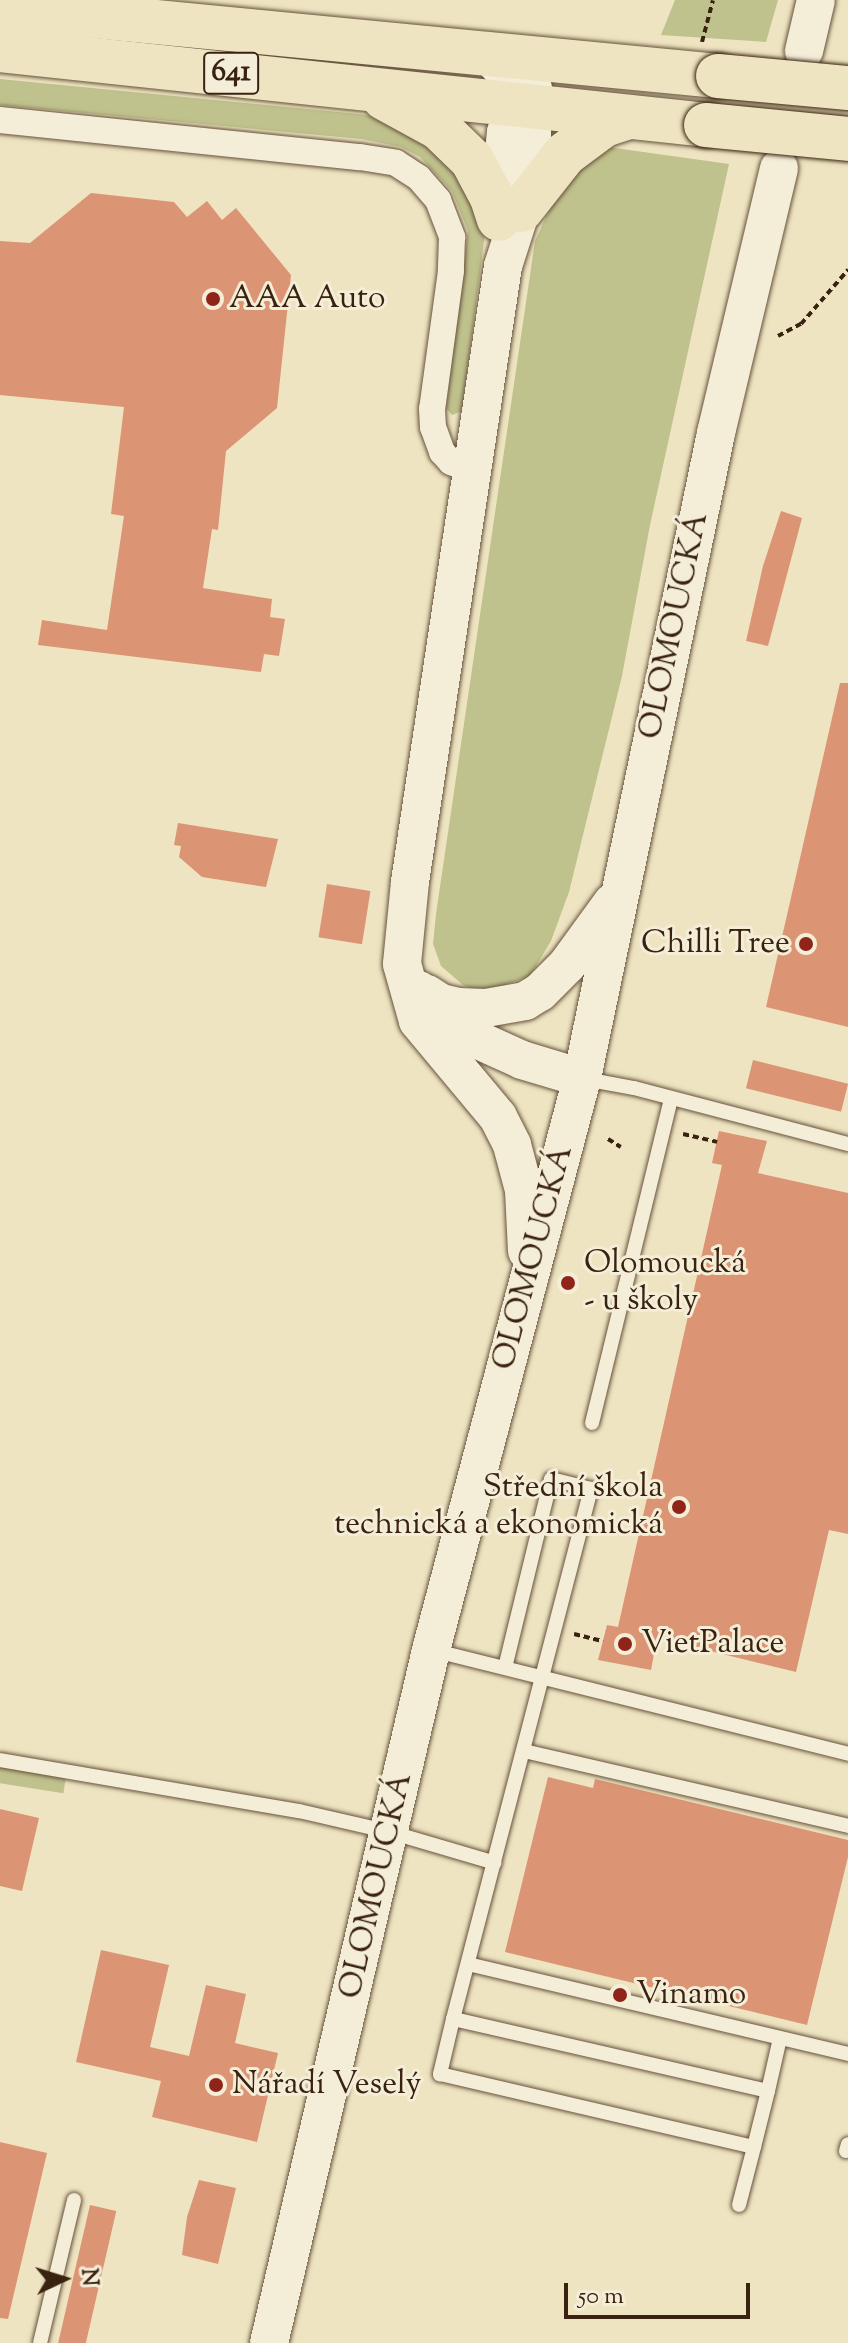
<!DOCTYPE html>
<meta charset="utf-8">
<style>
body{margin:0}
#map{position:relative;width:848px;height:2343px;overflow:hidden;background:#eee4c1;font-family:"Sorts Mill Goudy",serif}
div>[style]{position:absolute}
.green>*{inset:0;background:#c0c28d;transform-origin:0 0}
.building>*{inset:0;background:#dc9574;transform-origin:0 0}
.path>*{height:4px;margin-top:-2px;transform-origin:0;background:repeating-linear-gradient(90deg,#39220f 0 6px,transparent 0 10px)}
.roads{filter:drop-shadow(0 0 2px #66523c) drop-shadow(0 0 2px #66523c)}
.lane>*{height:14px;margin:-7px;padding:0 7px;transform-origin:7px;border-radius:7px;background:#f4edd7}
.street>*{height:26px;margin:-13px;padding:0 13px;transform-origin:13px;border-radius:13px;background:#f4edd7}
.secondary>*{height:38px;margin:-19px;padding:0 19px;transform-origin:19px;border-radius:19px;background:#f4edd7}
.highway>*{height:44px;margin:-22px;padding:0 22px;transform-origin:22px;border-radius:22px;background:#eee4c1}
.bridges{filter:drop-shadow(0 0 2px #39220f) drop-shadow(0 0 2px #39220f)}
.highway-bridge>*{height:44px;margin:-22px;padding:0 22px;transform-origin:22px;border-radius:22px;background:#eee4c1}
.dots>*{width:22px;height:22px;translate:-50% -50%;box-sizing:border-box;border:4px solid #f4edd7;border-radius:50%}
span{translate:-50% -50%;white-space:nowrap;text-align:center;line-height:1.15;-webkit-text-stroke:6px #f4edd7;paint-order:stroke}
.shield-label span{padding:2px 6px;background:#f4edd7;border:2px solid;border-radius:6px;-webkit-text-stroke-width:0}
.shield-label{font-size:30px;color:#39220f;font-weight:700}
.poi-label{font-size:32px;color:#39220f}
.left{translate:0 -50%;text-align:left}
.right{translate:-100% -50%;text-align:right}
.street-label{font-size:32px;color:#39220f}
.north{position:absolute;left:24px;top:2239px;width:80px;height:80px;-webkit-text-stroke:6px #f4edd7;paint-order:stroke;rotate:86deg;font-size:22px;font-weight:700;line-height:32px;text-align:center;color:#39220f}
.north::after{content:'';display:block;margin:auto;width:28px;height:36px;background:#39220f;clip-path:polygon(50% 0,100% 100%,50% 72%,0 100%)}
.scale{position:absolute;left:564px;top:2283px;width:186px;height:36px;box-sizing:border-box;border:4px solid #39220f;border-top:0;padding-left:10px;font-size:24px;line-height:28px;white-space:nowrap;color:#39220f;-webkit-text-stroke:6px #f4edd7;paint-order:stroke}
</style>
<div id="map">
<div class="green">
<i style="clip-path:polygon(675px 0,778px 0,766px 42px,661px 35px)"></i>
<i style="clip-path:polygon(0 79px,358px 114px,394px 119px,444px 145px,486px 226px,462px 411px,452px 415px,446px 408px,468px 231px,452px 191px,420px 157px,401px 147px,361px 139px,0 105px)"></i>
<i style="clip-path:polygon(608px 147px,729px 164px,650px 525px,622px 676px,569px 892px,551px 941px,530px 976px,507px 984px,509px 995px,486px 994px,463px 985px,441px 966px,433px 944px,436px 914px,535px 241px,554px 200px,576px 169px)"></i>
<i style="left:0;top:1765px;width:67px;height:18px;rotate:9deg"></i>
</div>
<div class="building">
<i style="clip-path:polygon(91px 193px,174px 202px,187px 217px,207px 201px,222px 220px,236px 208px,291px 275px,277px 408px,226px 451px,218px 530px,212px 529px,203px 588px,272px 599px,270px 617px,285px 619px,279px 656px,264px 654px,261px 672px,38px 645px,42px 620px,107px 630px,124px 516px,111px 514px,124px 407px,0 395px,0 241px,30px 243px)"></i>
<i style="clip-path:polygon(781px 511px,802px 518px,768px 646px,746px 641px,763px 566px)"></i>
<i style="clip-path:polygon(840px 683px,848px 683px,848px 1027px,766px 1007px)"></i>
<i style="clip-path:polygon(178px 823px,278px 839px,266px 887px,202px 877px,179px 857px,181px 846px,174px 845px)"></i>
<i style="left:327px;top:884px;width:44px;height:54px;rotate:9deg"></i>
<i style="left:753px;top:1060px;width:98px;height:29px;rotate:14deg"></i>
<i style="clip-path:polygon(719px 1131px,767px 1141px,758px 1173px,848px 1193px,848px 1534px,829px 1530px,796px 1672px,657px 1638px,651px 1670px,598px 1660px,607px 1625px,618px 1627px,722px 1165px,712px 1163px)"></i>
<i style="clip-path:polygon(548px 1777px,593px 1788px,595px 1779px,848px 1840px,848px 1857px,807px 2025px,505px 1952px)"></i>
<i style="clip-path:polygon(0 1809px,39px 1818px,22px 1891px,0 1886px)"></i>
<i style="clip-path:polygon(101px 1950px,169px 1965px,150px 2047px,189px 2056px,206px 1985px,246px 1994px,235px 2043px,278px 2053px,257px 2142px,152px 2117px,161px 2081px,76px 2062px)"></i>
<i style="clip-path:polygon(0 2142px,47px 2153px,8px 2319px,0 2318px)"></i>
<i style="clip-path:polygon(199px 2180px,236px 2188px,218px 2264px,182px 2255px,187px 2217px)"></i>
<i style="left:90px;top:2205px;width:27px;height:142px;rotate:13deg"></i>
</div>
<div class="path">
<i style="left:702px;top:42px;width:43px;rotate:-75.3deg"></i>
<i style="left:778px;top:336px;width:26px;rotate:-28deg"></i>
<i style="left:801px;top:324px;width:72px;rotate:-49deg"></i>
<i style="left:683px;top:1134px;width:35px;rotate:13deg"></i>
<i style="left:608px;top:1139px;width:15px;rotate:32deg"></i>
<i style="left:574px;top:1634px;width:30px;rotate:14deg"></i>
</div>
<div class="roads">
<div class="lane">
<i style="left:585px;top:1079px;width:50px;rotate:10.4deg"></i>
<i style="left:634px;top:1088px;width:221px;rotate:14.7deg"></i>
<i style="left:592px;top:1423px;width:333px;rotate:-76.3deg"></i>
<i style="left:432px;top:1650px;width:429px;rotate:14deg"></i>
<i style="left:524px;top:1751px;width:333px;rotate:13deg"></i>
<i style="left:0;top:1760px;width:303px;rotate:9.7deg"></i>
<i style="left:299px;top:1811px;width:93px;rotate:13deg"></i>
<i style="left:390px;top:1832px;width:109px;rotate:16.4deg"></i>
<i style="left:468px;top:1964px;width:391px;rotate:13.3deg"></i>
<i style="left:453px;top:2019px;width:57px;rotate:103.3deg"></i>
<i style="left:440px;top:2074px;width:322px;rotate:13.1deg"></i>
<i style="left:754px;top:2147px;width:58px;rotate:-76deg"></i>
<i style="left:768px;top:2091px;width:323px;rotate:-167.1deg"></i>
<i style="left:453px;top:2019px;width:548px;rotate:-75.41deg"></i>
<i style="left:591px;top:1489px;width:41px;rotate:-166deg"></i>
<i style="left:551px;top:1479px;width:194px;rotate:103.7deg"></i>
<i style="left:768px;top:2091px;width:54px;rotate:-77.2deg"></i>
<i style="left:846px;top:2151px;width:7px;rotate:-74deg"></i>
<i style="left:739px;top:2205px;width:60px;rotate:-75.5deg"></i>
<i style="left:40px;top:2343px;width:147px;rotate:-76.6deg"></i>
</div>
<div class="street">
<i style="left:0;top:120px;width:362px;rotate:5.9deg"></i>
<i style="left:360px;top:157px;width:36px;rotate:9deg"></i>
<i style="left:396px;top:163px;width:27px;rotate:33deg"></i>
<i style="left:419px;top:178px;width:29px;rotate:49deg"></i>
<i style="left:438px;top:200px;width:40px;rotate:69deg"></i>
<i style="left:452px;top:237px;width:34px;rotate:92deg"></i>
<i style="left:451px;top:271px;width:139px;rotate:97.8deg"></i>
<i style="left:432px;top:409px;width:18px;rotate:87deg"></i>
<i style="left:433px;top:427px;width:27px;rotate:70deg"></i>
<i style="left:442px;top:452px;width:13px;rotate:48deg"></i>
<i style="left:451px;top:462px;width:25px;rotate:21deg"></i>
</div>
<div class="secondary">
<i style="left:804px;top:51px;width:52px;rotate:-76.8deg"></i>
<i style="left:490px;top:56px;width:39px;rotate:48deg"></i>
<i style="left:516px;top:85px;width:40px;rotate:66.6deg"></i>
<i style="left:532px;top:122px;width:17px;rotate:90deg"></i>
<i style="left:532px;top:139px;width:72px;rotate:98.8deg"></i>
<i style="left:521px;top:210px;width:59px;rotate:107.8deg"></i>
<i style="left:503px;top:266px;width:623px;rotate:98.59deg"></i>
<i style="left:410px;top:882px;width:82px;rotate:95.6deg"></i>
<i style="left:402px;top:964px;width:59px;rotate:74.3deg"></i>
<i style="left:418px;top:1021px;width:125px;rotate:50.2deg"></i>
<i style="left:498px;top:1117px;width:31px;rotate:63deg"></i>
<i style="left:512px;top:1145px;width:47px;rotate:75.1deg"></i>
<i style="left:524px;top:1190px;width:61px;rotate:87.2deg"></i>
<i style="left:500px;top:195px;width:63px;rotate:-84.6deg"></i>
<i style="left:506px;top:132px;width:51px;rotate:-57.9deg"></i>
<i style="left:419px;top:990px;width:24px;rotate:52deg"></i>
<i style="left:434px;top:1009px;width:42px;rotate:38.2deg"></i>
<i style="left:467px;top:1035px;width:60px;rotate:24.4deg"></i>
<i style="left:522px;top:1060px;width:63px;rotate:16.7deg"></i>
<i style="left:427px;top:994px;width:17px;rotate:33deg"></i>
<i style="left:441px;top:1003px;width:17px;rotate:13deg"></i>
<i style="left:458px;top:1007px;width:28px;rotate:2deg"></i>
<i style="left:486px;top:1008px;width:40px;rotate:-10deg"></i>
<i style="left:525px;top:1001px;width:17px;rotate:-31deg"></i>
<i style="left:540px;top:992px;width:38px;rotate:-45deg"></i>
<i style="left:567px;top:965px;width:77px;rotate:-54deg"></i>
<i style="left:269px;top:2343px;width:712px;rotate:-76.84deg"></i>
<i style="left:431px;top:1650px;width:592px;rotate:-75.21deg"></i>
<i style="left:582px;top:1078px;width:659px;rotate:-78.26deg"></i>
<i style="left:716px;top:433px;width:272px;rotate:-76.6deg"></i>
</div>
<div class="highway">
<i style="left:0;top:7px;width:721px;rotate:5.49deg"></i>
<i style="left:0;top:50px;width:710px;rotate:6.06deg"></i>
<i style="left:384px;top:98px;width:63px;rotate:28.6deg"></i>
<i style="left:439px;top:128px;width:46px;rotate:44.1deg"></i>
<i style="left:472px;top:160px;width:40px;rotate:62deg"></i>
<i style="left:491px;top:195px;width:25px;rotate:72deg"></i>
<i style="left:521px;top:210px;width:71px;rotate:-51.8deg"></i>
<i style="left:565px;top:154px;width:49px;rotate:-36.6deg"></i>
<i style="left:604px;top:125px;width:25px;rotate:-18deg"></i>
</div>
</div>
<div class="bridges">
<div class="highway-bridge">
<i style="left:718px;top:76px;width:131px;rotate:5.3deg"></i>
<i style="left:706px;top:125px;width:143px;rotate:5.6deg"></i>
</div>
</div>
<div class="dots">
<i style="left:213px;top:299px;background:#8f2418"></i>
<i style="left:806px;top:944px;background:#8f2418"></i>
<i style="left:568px;top:1283px;background:#8f2418"></i>
<i style="left:679px;top:1507px;background:#8f2418"></i>
<i style="left:625px;top:1644px;background:#8f2418"></i>
<i style="left:620px;top:1995px;background:#8f2418"></i>
<i style="left:216px;top:2085px;background:#8f2418"></i>
</div>
<div class="shield-label">
<span style="left:231px;top:73px">641</span>
</div>
<div class="poi-label">
<span class="left" style="left:229px;top:299px">AAA Auto</span>
<span class="right" style="left:790px;top:944px">Chilli Tree</span>
<span class="left" style="left:584px;top:1283px">Olomoucká<br>- u školy</span>
<span class="right" style="left:663px;top:1507px">Střední škola<br>technická a ekonomická</span>
<span class="left" style="left:641px;top:1644px">VietPalace</span>
<span class="left" style="left:636px;top:1995px">Vinamo</span>
<span class="left" style="left:232px;top:2085px">Nářadí Veselý</span>
</div>
<div class="street-label">
<span style="left:675px;top:626px;rotate:-78deg">OLOMOUCKÁ</span>
<span style="left:534px;top:1258px;rotate:-75deg">OLOMOUCKÁ</span>
<span style="left:377px;top:1886px;rotate:-77deg">OLOMOUCKÁ</span>
</div>
<div class="north">N</div>
<div class="scale">50 m</div>
</div>
